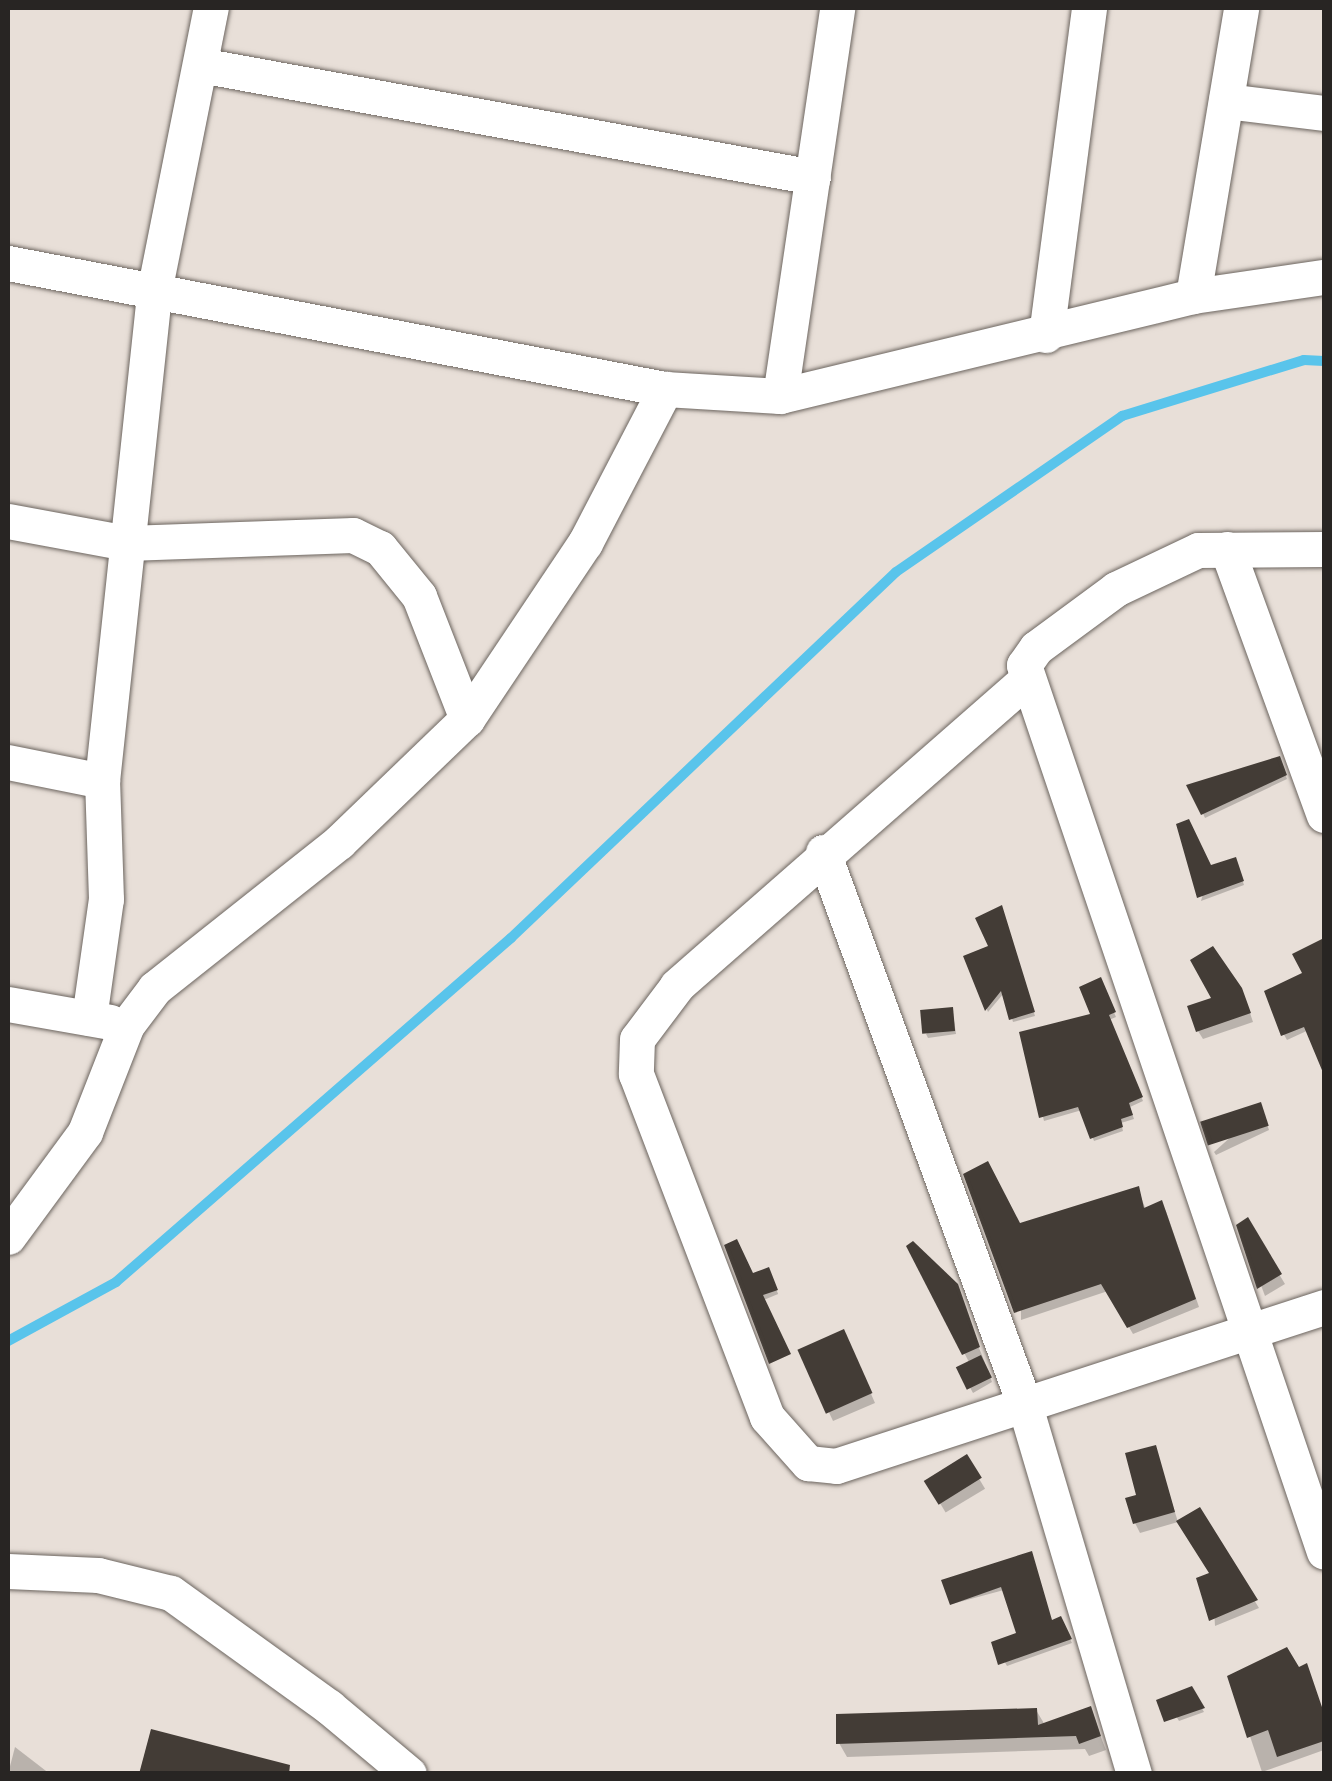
<!DOCTYPE html>
<style>
body{margin:0}
#map{position:relative;width:1332px;height:1781px;overflow:hidden;background:#e8dfd8;font-family:Georgia,serif}
div>[style]{position:absolute}
.shadow>*{inset:0;background:#0003;transform-origin:0 0}
.stream>*{height:10px;margin:-5px;padding:0 5px;transform-origin:5px;border-radius:5px;background:#59c4eb}
.building>*{inset:0;background:#433c36;transform-origin:0 0}
.roads{filter:drop-shadow(0 0 2px #6c655f) drop-shadow(0 0 2px #6c655f)}
.minor>*{height:35px;margin:-17.5px;padding:0 17.5px;transform-origin:17.5px;border-radius:17.5px;background:#fff}
span{translate:-50% -50%;white-space:nowrap;text-align:center;line-height:1.15;-webkit-text-stroke:10px #fff;paint-order:stroke}
.frame{position:absolute;inset:0;border:10px solid #282523;pointer-events:none}
</style>
<div id="map">
<div class="shadow">
<i style="clip-path:polygon(1281px 763px,1287px 779px,1205px 818px,1190px 786px)"></i>
<i style="clip-path:polygon(1237px 864px,1244px 885px,1201px 901px,1210px 868px)"></i>
<i style="clip-path:polygon(1003px 912px,1035px 1016px,1013px 1022px,1004px 993px,988px 1012px,966px 958px,992px 947px)"></i>
<i style="clip-path:polygon(1324px 943px,1324px 1023px,1287px 1040px,1283px 1033px,1305px 974px,1295px 956px)"></i>
<i style="clip-path:polygon(1100px 980px,1116px 1017px,1109px 1020px,1143px 1101px,1130px 1107px,1134px 1119px,1121px 1123px,1123px 1131px,1094px 1141px,1082px 1110px,1044px 1121px,1022px 1033px,1094px 1016px)"></i>
<i style="clip-path:polygon(1245px 998px,1253px 1022px,1203px 1039px,1198px 1031px)"></i>
<i style="clip-path:polygon(953px 1013px,956px 1034px,928px 1038px,926px 1034px)"></i>
<i style="clip-path:polygon(1262px 1109px,1269px 1130px,1216px 1155px,1214px 1152px)"></i>
<i style="clip-path:polygon(1138px 1189px,1146px 1210px,1161px 1203px,1166px 1211px,1199px 1307px,1133px 1334px,1108px 1291px,1021px 1320px,1020px 1226px)"></i>
<i style="clip-path:polygon(1247px 1221px,1285px 1284px,1265px 1296px,1239px 1226px)"></i>
<i style="clip-path:polygon(909px 1247px,956px 1295px,982px 1355px,992px 1382px,973px 1393px,960px 1369px,970px 1364px)"></i>
<i style="left:768px;top:1270px;width:26px;height:17px;rotate:67deg"></i>
<i style="clip-path:polygon(848px 1341px,875px 1403px,833px 1421px,801px 1352px)"></i>
<i style="clip-path:polygon(1155px 1448px,1178px 1522px,1140px 1533px,1135px 1523px)"></i>
<i style="left:966px;top:1457px;width:37px;height:46px;rotate:59deg"></i>
<i style="clip-path:polygon(1199px 1510px,1259px 1608px,1215px 1626px,1212px 1575px)"></i>
<i style="clip-path:polygon(1031px 1554px,1052px 1623px,1060px 1619px,1072px 1643px,1007px 1666px,994px 1643px,1019px 1634px,1004px 1590px,952px 1604px)"></i>
<i style="clip-path:polygon(1306px 1666px,1324px 1714px,1324px 1750px,1262px 1772px,1230px 1677px)"></i>
<i style="clip-path:polygon(1191px 1689px,1204px 1712px,1179px 1721px,1166px 1699px)"></i>
<i style="clip-path:polygon(1090px 1709px,1106px 1750px,1089px 1756px,1085px 1749px,847px 1757px,839px 1743px,1036px 1710px,1045px 1725px)"></i>
<i style="clip-path:polygon(15px 1747px,50px 1774px,8px 1774px)"></i>
</div>
<div class="stream">
<i style="left:8px;top:1341px;width:123px;rotate:-28.6deg"></i>
<i style="left:116px;top:1282px;width:524px;rotate:-41.05deg"></i>
<i style="left:511px;top:938px;width:531px;rotate:-43.55deg"></i>
<i style="left:896px;top:572px;width:275px;rotate:-34.6deg"></i>
<i style="left:1122px;top:416px;width:190px;rotate:-17.1deg"></i>
<i style="left:1304px;top:360px;width:20px;rotate:3deg"></i>
</div>
<div class="building">
<i style="clip-path:polygon(1280px 756px,1287px 775px,1201px 815px,1186px 785px)"></i>
<i style="clip-path:polygon(1189px 819px,1211px 865px,1236px 857px,1244px 881px,1197px 898px,1176px 824px)"></i>
<i style="clip-path:polygon(1002px 905px,1035px 1012px,1009px 1020px,1001px 991px,985px 1011px,963px 956px,988px 946px,975px 918px)"></i>
<i style="clip-path:polygon(1324px 938px,1324px 1075px,1304px 1027px,1281px 1036px,1264px 991px,1302px 973px,1292px 954px)"></i>
<i style="clip-path:polygon(1213px 946px,1242px 988px,1251px 1013px,1196px 1032px,1187px 1006px,1211px 998px,1190px 960px)"></i>
<i style="clip-path:polygon(1101px 977px,1116px 1012px,1109px 1015px,1143px 1097px,1129px 1103px,1133px 1115px,1121px 1119px,1123px 1127px,1090px 1139px,1078px 1107px,1039px 1118px,1019px 1032px,1090px 1014px,1079px 987px)"></i>
<i style="left:953px;top:1007px;width:24px;height:33px;rotate:85deg"></i>
<i style="left:1261px;top:1102px;width:25px;height:64px;rotate:72deg"></i>
<i style="clip-path:polygon(988px 1161px,1020px 1223px,1139px 1186px,1144px 1208px,1162px 1200px,1196px 1299px,1127px 1328px,1101px 1284px,1014px 1313px,963px 1174px)"></i>
<i style="clip-path:polygon(1248px 1217px,1282px 1274px,1257px 1289px,1236px 1225px)"></i>
<i style="clip-path:polygon(737px 1239px,753px 1273px,769px 1267px,778px 1290px,763px 1295px,791px 1354px,769px 1364px,724px 1245px)"></i>
<i style="clip-path:polygon(913px 1241px,958px 1284px,980px 1347px,962px 1355px,906px 1246px)"></i>
<i style="left:844px;top:1329px;width:70px;height:51px;rotate:66deg"></i>
<i style="left:981px;top:1355px;width:25px;height:28px;rotate:64deg"></i>
<i style="clip-path:polygon(1156px 1445px,1175px 1512px,1133px 1524px,1125px 1498px,1136px 1495px,1125px 1453px)"></i>
<i style="left:967px;top:1454px;width:28px;height:51px;rotate:58deg"></i>
<i style="clip-path:polygon(1200px 1507px,1258px 1600px,1209px 1621px,1196px 1578px,1209px 1573px,1176px 1521px)"></i>
<i style="clip-path:polygon(1032px 1551px,1052px 1620px,1061px 1616px,1072px 1639px,998px 1665px,991px 1642px,1016px 1633px,1001px 1587px,950px 1605px,941px 1580px)"></i>
<i style="clip-path:polygon(1287px 1647px,1299px 1667px,1307px 1663px,1324px 1713px,1324px 1741px,1277px 1757px,1268px 1730px,1247px 1738px,1227px 1676px)"></i>
<i style="clip-path:polygon(1192px 1686px,1205px 1708px,1164px 1722px,1156px 1700px)"></i>
<i style="clip-path:polygon(1091px 1706px,1101px 1736px,1079px 1744px,1076px 1736px,836px 1744px,836px 1714px,1037px 1708px,1038px 1725px)"></i>
<i style="clip-path:polygon(151px 1729px,290px 1765px,289px 1774px,139px 1774px)"></i>
</div>
<div class="roads">
<div class="minor">
<i style="left:200px;top:65px;width:623px;rotate:10.35deg"></i>
<i style="left:1226px;top:101px;width:99px;rotate:7deg"></i>
<i style="left:8px;top:263px;width:669px;rotate:10.86deg"></i>
<i style="left:665px;top:389px;width:115px;rotate:3.5deg"></i>
<i style="left:780px;top:396px;width:425px;rotate:-13.6deg"></i>
<i style="left:1193px;top:296px;width:292px;rotate:-80.5deg"></i>
<i style="left:1193px;top:296px;width:132px;rotate:-8.3deg"></i>
<i style="left:1046px;top:335px;width:330px;rotate:-82.5deg"></i>
<i style="left:780px;top:396px;width:392px;rotate:-81.6deg"></i>
<i style="left:8px;top:521px;width:121px;rotate:10.5deg"></i>
<i style="left:127px;top:543px;width:226px;rotate:-2deg"></i>
<i style="left:353px;top:535px;width:30px;rotate:26deg"></i>
<i style="left:380px;top:548px;width:62px;rotate:50.9deg"></i>
<i style="left:419px;top:596px;width:132px;rotate:68.7deg"></i>
<i style="left:1227px;top:549px;width:283px;rotate:70deg"></i>
<i style="left:1324px;top:549px;width:126px;rotate:179.5deg"></i>
<i style="left:1198px;top:550px;width:91px;rotate:154.6deg"></i>
<i style="left:1116px;top:589px;width:99px;rotate:143.6deg"></i>
<i style="left:1036px;top:648px;width:21px;rotate:125deg"></i>
<i style="left:1024px;top:665px;width:936px;rotate:71.31deg"></i>
<i style="left:1026px;top:680px;width:464px;rotate:138.8deg"></i>
<i style="left:677px;top:986px;width:66px;rotate:127deg"></i>
<i style="left:637px;top:1039px;width:35px;rotate:92deg"></i>
<i style="left:636px;top:1074px;width:367px;rotate:69.1deg"></i>
<i style="left:767px;top:1417px;width:62px;rotate:48.3deg"></i>
<i style="left:808px;top:1463px;width:28px;rotate:6deg"></i>
<i style="left:836px;top:1466px;width:513px;rotate:-18.05deg"></i>
<i style="left:8px;top:762px;width:96px;rotate:11.4deg"></i>
<i style="left:823px;top:852px;width:590px;rotate:69.97deg"></i>
<i style="left:1025px;top:1406px;width:384px;rotate:73.5deg"></i>
<i style="left:8px;top:1004px;width:104px;rotate:10deg"></i>
<i style="left:89px;top:1018px;width:120px;rotate:-81.9deg"></i>
<i style="left:106px;top:899px;width:118px;rotate:-91.9deg"></i>
<i style="left:102px;top:781px;width:497px;rotate:-83.9deg"></i>
<i style="left:155px;top:287px;width:285px;rotate:-78.7deg"></i>
<i style="left:8px;top:1237px;width:130px;rotate:-53.7deg"></i>
<i style="left:85px;top:1132px;width:115px;rotate:-68.6deg"></i>
<i style="left:127px;top:1025px;width:46px;rotate:-52.9deg"></i>
<i style="left:155px;top:988px;width:235px;rotate:-38.4deg"></i>
<i style="left:339px;top:842px;width:178px;rotate:-43.9deg"></i>
<i style="left:467px;top:719px;width:212px;rotate:-56.2deg"></i>
<i style="left:585px;top:543px;width:174px;rotate:-62.5deg"></i>
<i style="left:8px;top:1571px;width:90px;rotate:2.5deg"></i>
<i style="left:98px;top:1575px;width:75px;rotate:13.9deg"></i>
<i style="left:171px;top:1593px;width:195px;rotate:35.8deg"></i>
<i style="left:329px;top:1707px;width:104px;rotate:39.9deg"></i>
</div>
</div>
<div class="frame"></div>
</div>
